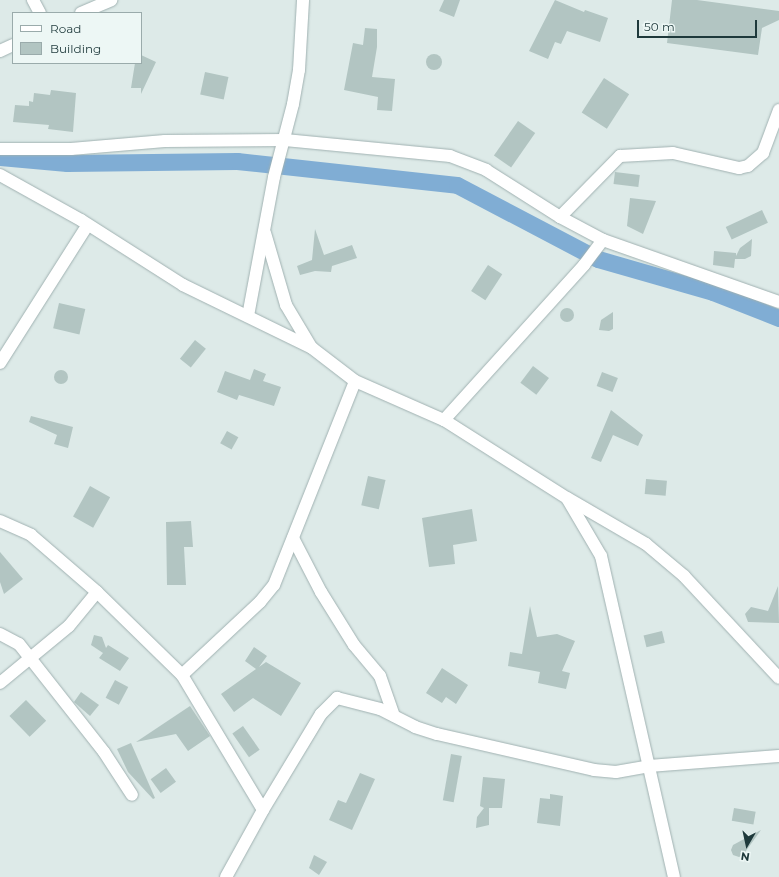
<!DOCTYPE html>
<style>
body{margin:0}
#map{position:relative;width:779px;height:877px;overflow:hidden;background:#ddeae8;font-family:Montserrat,sans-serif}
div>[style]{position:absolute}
.canal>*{height:17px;margin:-8.5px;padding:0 8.5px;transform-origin:8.5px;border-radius:8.5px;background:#80add4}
.building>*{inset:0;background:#b2c5c2;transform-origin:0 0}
.round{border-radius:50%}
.roads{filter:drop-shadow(0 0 1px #a0b1b1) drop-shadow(0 0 1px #a0b1b1)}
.minor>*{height:12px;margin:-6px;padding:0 6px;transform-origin:6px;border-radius:6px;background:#fff}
span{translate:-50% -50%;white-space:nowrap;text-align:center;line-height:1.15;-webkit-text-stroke:3.5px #edf7f5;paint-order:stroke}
.legend{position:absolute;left:12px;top:12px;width:130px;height:52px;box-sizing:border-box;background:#edf7f5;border:1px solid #9aabab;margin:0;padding:5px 7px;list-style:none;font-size:12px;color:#1e393b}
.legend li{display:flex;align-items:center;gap:8px;height:20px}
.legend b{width:20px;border:1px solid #9aabab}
.north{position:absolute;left:727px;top:825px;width:40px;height:40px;-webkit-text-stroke:3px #edf7f5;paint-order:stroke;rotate:189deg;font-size:11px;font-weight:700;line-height:16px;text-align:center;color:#1e393b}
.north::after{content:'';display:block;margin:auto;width:14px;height:18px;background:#1e393b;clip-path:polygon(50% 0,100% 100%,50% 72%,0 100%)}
.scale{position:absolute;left:637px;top:20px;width:120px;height:18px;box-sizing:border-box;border:2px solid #1e393b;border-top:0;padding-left:5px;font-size:12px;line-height:14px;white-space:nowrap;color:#1e393b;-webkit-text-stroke:3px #edf7f5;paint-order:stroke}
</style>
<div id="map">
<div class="canal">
<i style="left:0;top:157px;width:67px;rotate:5.1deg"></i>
<i style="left:67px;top:163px;width:170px;rotate:-0.7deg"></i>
<i style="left:237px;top:161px;width:221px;rotate:6.2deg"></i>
<i style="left:457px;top:185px;width:159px;rotate:27.7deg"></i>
<i style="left:598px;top:259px;width:120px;rotate:16deg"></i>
<i style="left:713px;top:292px;width:71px;rotate:21.5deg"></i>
</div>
<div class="building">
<i style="clip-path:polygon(444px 0,460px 0,454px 17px,439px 11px)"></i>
<i style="clip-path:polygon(555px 0,584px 12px,585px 10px,608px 18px,600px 42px,567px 31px,561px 44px,555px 42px,548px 59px,529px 51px)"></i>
<i style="clip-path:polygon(672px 0,697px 0,779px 11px,779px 20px,762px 28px,758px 55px,667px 43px)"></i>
<i style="clip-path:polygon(365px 28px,377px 29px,377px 47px,372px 77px,395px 79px,392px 111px,377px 110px,378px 97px,344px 90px,353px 43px,363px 45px)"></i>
<i class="round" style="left:426px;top:54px;width:16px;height:16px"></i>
<i style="clip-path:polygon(141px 55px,156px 62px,141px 94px,141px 88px,131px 88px,135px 63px,141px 63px)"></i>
<i style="left:205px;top:72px;width:24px;height:23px;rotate:12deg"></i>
<i style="left:604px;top:78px;width:30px;height:41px;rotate:33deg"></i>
<i style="clip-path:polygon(51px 90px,76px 93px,73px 132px,48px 129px,49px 125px,13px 122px,15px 105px,29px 106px,29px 101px,33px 102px,34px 93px,50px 95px)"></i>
<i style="left:518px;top:121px;width:21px;height:42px;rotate:35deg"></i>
<i style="left:615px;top:172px;width:25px;height:12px;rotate:7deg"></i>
<i style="clip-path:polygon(630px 198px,656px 201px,643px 234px,627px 226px)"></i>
<i style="left:762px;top:210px;width:14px;height:40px;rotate:65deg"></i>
<i style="clip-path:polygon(315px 229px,324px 255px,352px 245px,357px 258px,332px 266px,331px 272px,315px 271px,300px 275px,297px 266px,312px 260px)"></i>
<i style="clip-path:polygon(752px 239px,751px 256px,745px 259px,735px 259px,734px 268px,713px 265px,714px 251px,736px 253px,736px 256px,740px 248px)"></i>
<i style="left:488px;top:265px;width:17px;height:31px;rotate:33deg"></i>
<i style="left:59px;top:303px;width:27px;height:26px;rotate:13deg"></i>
<i class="round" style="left:560px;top:308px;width:14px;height:14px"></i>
<i style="clip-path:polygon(613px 312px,613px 329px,609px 331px,599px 330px,601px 320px)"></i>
<i style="left:195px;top:340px;width:14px;height:24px;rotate:39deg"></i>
<i style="left:533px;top:366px;width:20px;height:21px;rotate:37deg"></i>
<i style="clip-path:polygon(254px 369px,266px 374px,263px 381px,281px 387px,274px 406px,239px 395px,237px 400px,217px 392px,225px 371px,250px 380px)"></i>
<i class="round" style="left:54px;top:370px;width:14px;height:14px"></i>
<i style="left:602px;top:372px;width:17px;height:15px;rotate:21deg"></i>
<i style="clip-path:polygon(611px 410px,643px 435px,638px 446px,613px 435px,601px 462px,591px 458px)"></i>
<i style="clip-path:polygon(31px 416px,73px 427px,68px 448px,54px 444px,57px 435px,29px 422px)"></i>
<i style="left:227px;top:431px;width:13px;height:14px;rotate:29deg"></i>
<i style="left:368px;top:476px;width:18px;height:30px;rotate:13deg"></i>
<i style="left:646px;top:479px;width:21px;height:15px;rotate:5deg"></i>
<i style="left:90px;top:486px;width:23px;height:35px;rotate:29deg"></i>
<i style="clip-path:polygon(472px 509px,477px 541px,453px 545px,455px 564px,429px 567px,422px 518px)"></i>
<i style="clip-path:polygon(191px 521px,193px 547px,184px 547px,186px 585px,167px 585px,166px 522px)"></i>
<i style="clip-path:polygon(0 552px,23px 579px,4px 594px,0 582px)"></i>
<i style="clip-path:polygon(778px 586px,779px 623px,748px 622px,745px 614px,751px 607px,768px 611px)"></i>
<i style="clip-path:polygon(530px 606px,537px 637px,557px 634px,575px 641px,562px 671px,570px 673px,566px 689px,538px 683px,540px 672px,508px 666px,510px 652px,522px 654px)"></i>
<i style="left:662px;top:631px;width:12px;height:19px;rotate:76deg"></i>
<i style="clip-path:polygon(94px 635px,102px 637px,106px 648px,108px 645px,129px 658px,120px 671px,99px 658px,103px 653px,91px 645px)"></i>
<i style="clip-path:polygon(254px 647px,267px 656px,259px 667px,266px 662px,301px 683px,281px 716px,253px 698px,234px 712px,221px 694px,256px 669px,245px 661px)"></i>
<i style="clip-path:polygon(442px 668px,468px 685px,456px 704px,446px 697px,442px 703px,426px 693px)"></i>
<i style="left:115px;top:680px;width:15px;height:20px;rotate:28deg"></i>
<i style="clip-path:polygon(81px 692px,99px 705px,90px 716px,74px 702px)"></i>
<i style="left:26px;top:700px;width:29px;height:23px;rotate:46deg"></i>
<i style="clip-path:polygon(190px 706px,210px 736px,188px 751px,176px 734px,136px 742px)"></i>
<i style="left:243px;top:726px;width:29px;height:13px;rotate:55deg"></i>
<i style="clip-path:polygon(131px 743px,155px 798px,153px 799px,128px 772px,117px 749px)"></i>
<i style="left:451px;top:754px;width:11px;height:47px;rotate:10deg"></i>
<i style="left:166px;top:768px;width:17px;height:19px;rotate:54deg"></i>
<i style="clip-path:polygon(360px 773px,375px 779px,352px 830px,329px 820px,338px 800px,346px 803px)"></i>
<i style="clip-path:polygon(483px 777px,505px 779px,502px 808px,489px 808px,489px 825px,476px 828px,477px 817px,484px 808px,480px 806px)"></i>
<i style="clip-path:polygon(550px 794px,563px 796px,560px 826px,537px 823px,540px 798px,550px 799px)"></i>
<i style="left:734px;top:808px;width:22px;height:13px;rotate:10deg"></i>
<i style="clip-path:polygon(761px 830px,743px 855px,739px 857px,733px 855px,731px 850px,733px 845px)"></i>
<i style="clip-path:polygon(314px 855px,327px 862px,319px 875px,309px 868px)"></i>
</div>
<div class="roads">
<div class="minor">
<i style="left:33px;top:0;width:15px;rotate:62deg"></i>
<i style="left:81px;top:13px;width:33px;rotate:-23deg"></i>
<i style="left:0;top:51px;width:14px;rotate:-25deg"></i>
<i style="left:0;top:149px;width:71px"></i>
<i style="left:71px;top:149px;width:94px;rotate:-4.9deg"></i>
<i style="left:165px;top:141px;width:120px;rotate:-0.5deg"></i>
<i style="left:285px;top:140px;width:166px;rotate:5.5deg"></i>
<i style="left:450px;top:156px;width:39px;rotate:21deg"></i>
<i style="left:486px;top:170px;width:88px;rotate:32.4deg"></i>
<i style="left:560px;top:217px;width:49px;rotate:28.1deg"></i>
<i style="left:603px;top:240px;width:187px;rotate:19.4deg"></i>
<i style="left:0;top:175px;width:93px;rotate:29.1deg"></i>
<i style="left:81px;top:220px;width:121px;rotate:32.5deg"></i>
<i style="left:183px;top:285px;width:144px;rotate:26deg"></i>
<i style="left:312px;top:348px;width:54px;rotate:37.5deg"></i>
<i style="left:355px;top:381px;width:97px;rotate:23.7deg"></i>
<i style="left:444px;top:420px;width:146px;rotate:32.4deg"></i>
<i style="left:567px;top:498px;width:91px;rotate:30.2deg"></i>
<i style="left:646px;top:544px;width:50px;rotate:40.1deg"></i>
<i style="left:684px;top:576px;width:139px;rotate:47deg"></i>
<i style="left:560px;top:217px;width:86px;rotate:-45.5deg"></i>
<i style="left:620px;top:156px;width:53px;rotate:-3.2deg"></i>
<i style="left:673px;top:153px;width:68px;rotate:12.8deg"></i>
<i style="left:739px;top:168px;width:9px;rotate:-13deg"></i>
<i style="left:748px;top:166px;width:20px;rotate:-41deg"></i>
<i style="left:763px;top:153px;width:46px;rotate:-69.6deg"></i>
<i style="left:265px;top:233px;width:75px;rotate:73.7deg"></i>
<i style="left:286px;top:305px;width:49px;rotate:59.2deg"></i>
<i style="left:248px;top:316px;width:141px;rotate:-79.4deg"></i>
<i style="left:274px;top:177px;width:75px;rotate:-75.4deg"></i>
<i style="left:293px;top:104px;width:35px;rotate:-80deg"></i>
<i style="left:299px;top:70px;width:70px;rotate:-86.7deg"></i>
<i style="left:0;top:363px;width:162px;rotate:-57.6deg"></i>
<i style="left:444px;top:420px;width:209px;rotate:-47.9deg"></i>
<i style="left:584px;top:265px;width:31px;rotate:-53deg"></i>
<i style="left:568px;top:500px;width:65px;rotate:59.5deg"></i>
<i style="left:601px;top:556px;width:329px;rotate:77.2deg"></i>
<i style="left:0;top:521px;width:34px;rotate:24deg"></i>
<i style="left:31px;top:535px;width:87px;rotate:40.8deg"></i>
<i style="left:97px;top:592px;width:119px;rotate:44.3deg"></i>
<i style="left:182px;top:675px;width:157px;rotate:59deg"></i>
<i style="left:293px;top:538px;width:61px;rotate:62.6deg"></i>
<i style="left:321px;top:592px;width:62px;rotate:58.1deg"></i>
<i style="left:354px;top:645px;width:40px;rotate:50deg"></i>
<i style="left:380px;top:676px;width:42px;rotate:70.7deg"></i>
<i style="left:0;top:634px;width:21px;rotate:28deg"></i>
<i style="left:19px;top:644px;width:137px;rotate:51.8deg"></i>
<i style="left:104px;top:752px;width:51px;rotate:56.9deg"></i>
<i style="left:182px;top:675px;width:107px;rotate:-43.1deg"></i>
<i style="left:260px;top:602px;width:22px;rotate:-51deg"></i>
<i style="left:274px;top:585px;width:219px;rotate:-68.3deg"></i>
<i style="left:0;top:683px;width:89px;rotate:-39.6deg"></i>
<i style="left:69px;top:626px;width:44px;rotate:-50.5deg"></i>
<i style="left:226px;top:877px;width:77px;rotate:-61.1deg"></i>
<i style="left:263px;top:810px;width:112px;rotate:-58.9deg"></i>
<i style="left:321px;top:714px;width:23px;rotate:-45deg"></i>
<i style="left:337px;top:698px;width:44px;rotate:14.3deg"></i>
<i style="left:380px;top:709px;width:39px;rotate:27deg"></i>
<i style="left:415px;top:727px;width:23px;rotate:18deg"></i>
<i style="left:437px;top:734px;width:161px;rotate:12.9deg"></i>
<i style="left:594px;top:770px;width:22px;rotate:5deg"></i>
<i style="left:616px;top:772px;width:34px;rotate:-10deg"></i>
<i style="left:649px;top:766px;width:130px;rotate:-4.4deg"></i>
</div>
</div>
<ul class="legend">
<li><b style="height:5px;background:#fff"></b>Road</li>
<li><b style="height:11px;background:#b2c5c2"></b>Building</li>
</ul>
<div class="north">N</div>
<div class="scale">50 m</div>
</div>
